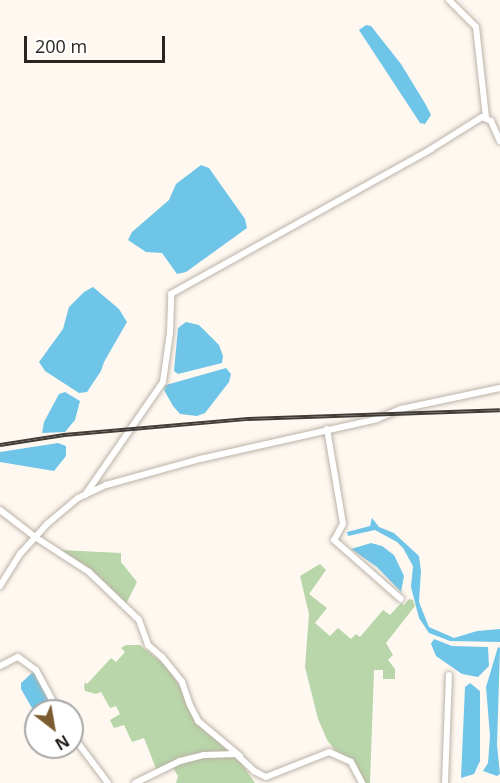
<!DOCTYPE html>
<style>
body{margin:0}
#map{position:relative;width:500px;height:783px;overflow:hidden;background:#fef8f1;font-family:"Open Sans",sans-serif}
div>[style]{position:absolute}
.green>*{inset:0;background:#b8d6a9}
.water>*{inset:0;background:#6fc5e8}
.roads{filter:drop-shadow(0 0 2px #bcb2a7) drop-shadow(0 0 2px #bcb2a7)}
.minor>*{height:6px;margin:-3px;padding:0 3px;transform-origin:3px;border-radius:3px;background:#fff}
.rail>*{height:4px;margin-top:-2px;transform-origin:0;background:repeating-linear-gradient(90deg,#fff 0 4.5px,#403c37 0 9px);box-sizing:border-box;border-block:2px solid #403c37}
span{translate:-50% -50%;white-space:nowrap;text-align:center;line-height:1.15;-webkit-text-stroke:6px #fff;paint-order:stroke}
.north{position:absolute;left:24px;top:699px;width:60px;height:60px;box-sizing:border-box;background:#fff;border:2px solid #a9a7a6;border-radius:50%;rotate:149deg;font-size:16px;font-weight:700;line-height:24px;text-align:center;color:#282420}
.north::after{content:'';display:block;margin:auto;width:21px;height:27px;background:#7b5c31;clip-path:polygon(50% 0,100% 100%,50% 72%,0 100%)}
.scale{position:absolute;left:24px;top:36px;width:141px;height:27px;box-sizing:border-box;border:3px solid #282420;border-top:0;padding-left:8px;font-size:18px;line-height:21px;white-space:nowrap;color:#282420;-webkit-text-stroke:4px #fff;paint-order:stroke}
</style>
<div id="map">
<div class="green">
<i style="clip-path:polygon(60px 550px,121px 553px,121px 562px,137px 582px,126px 604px)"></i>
<i style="clip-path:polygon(320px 564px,326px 570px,309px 594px,327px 608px,315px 623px,330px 636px,338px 628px,351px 639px,356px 634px,360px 637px,383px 610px,390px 615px,401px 603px,404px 605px,409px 599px,413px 600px,415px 606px,386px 643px,393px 655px,388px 660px,395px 669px,395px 679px,383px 679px,383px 670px,374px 670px,370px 783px,364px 783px,354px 762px,335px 750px,327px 740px,318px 719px,305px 667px,309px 614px,300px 576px)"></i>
<i style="clip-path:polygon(126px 645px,140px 645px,166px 666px,182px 689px,195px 721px,207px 733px,231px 748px,255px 783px,176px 783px,178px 776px,170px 763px,157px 771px,144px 738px,132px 742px,124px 725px,114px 728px,110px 720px,120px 714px,116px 706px,110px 708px,101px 692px,96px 694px,85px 691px,84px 687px,85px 682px,87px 684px,111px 658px,116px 662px,125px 652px,121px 648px)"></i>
</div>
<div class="water">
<i style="clip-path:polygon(366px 25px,371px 26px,401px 64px,426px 105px,431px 115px,425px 124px,420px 123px,359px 30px)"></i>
<i style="clip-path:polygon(201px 165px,209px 168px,245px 219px,247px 228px,186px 272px,177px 274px,162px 253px,146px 252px,128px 240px,132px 232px,169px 200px,176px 184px)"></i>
<i style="clip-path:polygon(93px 287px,119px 309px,127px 322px,104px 362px,101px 371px,87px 392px,79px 393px,45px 371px,39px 362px,63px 329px,69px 307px,84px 292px)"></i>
<i style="clip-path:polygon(186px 322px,199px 325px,219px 345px,223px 356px,222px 363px,178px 374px,174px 371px,178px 328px)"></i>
<i style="clip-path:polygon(226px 368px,231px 374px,229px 382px,205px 413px,197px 416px,180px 414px,173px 406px,164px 390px,166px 385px)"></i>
<i style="clip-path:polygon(65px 392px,80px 401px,75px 420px,65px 432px,42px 433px,44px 422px,59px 394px)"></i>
<i style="clip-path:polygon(58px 443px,66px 446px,66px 456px,54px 471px,0 462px,0 452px)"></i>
<i style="clip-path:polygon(372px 518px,379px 527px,394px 533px,419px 556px,421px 571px,419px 602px,429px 627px,454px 638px,477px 631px,500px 629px,500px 642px,450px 641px,429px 633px,419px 618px,411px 587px,413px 566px,403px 548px,397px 542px,375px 530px,348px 536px,347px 532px,370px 526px)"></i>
<i style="clip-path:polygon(371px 543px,382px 546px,394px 555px,404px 576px,401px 592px,377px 567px,351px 549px)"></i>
<i style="clip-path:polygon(434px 639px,452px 646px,488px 647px,489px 666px,478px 677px,462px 674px,436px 656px,431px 644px)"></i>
<i style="clip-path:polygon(498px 647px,500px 648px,497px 745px,500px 774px,497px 776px,483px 771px,488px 763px,490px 736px,486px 687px)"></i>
<i style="clip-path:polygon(32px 673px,35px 673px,56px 711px,36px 711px,36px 715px,21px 689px,21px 683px)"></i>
<i style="clip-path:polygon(470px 683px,480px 691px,480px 761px,474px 774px,461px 778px,465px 687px)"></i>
</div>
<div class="roads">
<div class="minor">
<i style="left:449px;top:0;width:38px;rotate:45deg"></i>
<i style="left:476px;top:27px;width:91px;rotate:83.7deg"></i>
<i style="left:327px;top:429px;width:96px;rotate:80.4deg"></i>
<i style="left:343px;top:524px;width:18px;rotate:119deg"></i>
<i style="left:334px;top:540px;width:89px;rotate:41.4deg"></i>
<i style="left:85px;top:495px;width:137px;rotate:-55.4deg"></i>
<i style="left:163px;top:382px;width:50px;rotate:-82deg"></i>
<i style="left:170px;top:332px;width:38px;rotate:-88deg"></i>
<i style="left:171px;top:294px;width:298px;rotate:-29.1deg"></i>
<i style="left:431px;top:149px;width:60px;rotate:-32.1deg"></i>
<i style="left:482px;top:117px;width:10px;rotate:24deg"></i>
<i style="left:491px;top:121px;width:22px;rotate:66deg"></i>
<i style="left:0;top:510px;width:44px;rotate:37.6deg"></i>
<i style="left:35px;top:537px;width:64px;rotate:32.9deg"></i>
<i style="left:89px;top:572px;width:69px;rotate:43.8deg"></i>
<i style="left:139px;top:620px;width:27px;rotate:70deg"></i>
<i style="left:148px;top:645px;width:18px;rotate:41deg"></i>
<i style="left:162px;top:657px;width:32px;rotate:51deg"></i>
<i style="left:182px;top:682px;width:24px;rotate:71deg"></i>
<i style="left:190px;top:705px;width:18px;rotate:63deg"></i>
<i style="left:198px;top:721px;width:55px;rotate:39.8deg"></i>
<i style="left:0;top:586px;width:39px;rotate:-58deg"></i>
<i style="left:21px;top:553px;width:39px;rotate:-48deg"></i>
<i style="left:47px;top:524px;width:40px;rotate:-40deg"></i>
<i style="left:78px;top:498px;width:31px;rotate:-25deg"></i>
<i style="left:106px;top:485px;width:98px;rotate:-15.5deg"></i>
<i style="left:200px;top:459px;width:181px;rotate:-12.7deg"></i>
<i style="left:377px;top:419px;width:26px;rotate:-23deg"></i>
<i style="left:401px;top:409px;width:101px;rotate:-12deg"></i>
<i style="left:0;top:666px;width:20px;rotate:-27deg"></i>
<i style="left:18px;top:657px;width:22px;rotate:36deg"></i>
<i style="left:36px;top:670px;width:47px;rotate:61.8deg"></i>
<i style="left:72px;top:735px;width:60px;rotate:53.1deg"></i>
<i style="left:135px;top:783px;width:50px;rotate:-26.1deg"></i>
<i style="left:180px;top:761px;width:25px;rotate:-14deg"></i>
<i style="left:204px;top:755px;width:32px;rotate:-2deg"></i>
<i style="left:236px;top:754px;width:25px;rotate:43deg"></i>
<i style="left:254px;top:771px;width:13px;rotate:27deg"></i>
<i style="left:266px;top:777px;width:68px;rotate:-21.6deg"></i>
<i style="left:329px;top:752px;width:24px;rotate:24deg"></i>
<i style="left:351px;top:762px;width:24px;rotate:62deg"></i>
<i style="left:445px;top:783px;width:108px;rotate:-87.9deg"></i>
</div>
</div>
<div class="rail">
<i style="left:0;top:445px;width:65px;rotate:-8.9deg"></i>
<i style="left:64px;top:435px;width:185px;rotate:-5deg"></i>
<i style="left:248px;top:419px;width:252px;rotate:-2deg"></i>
</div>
<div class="north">N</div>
<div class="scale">200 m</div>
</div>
